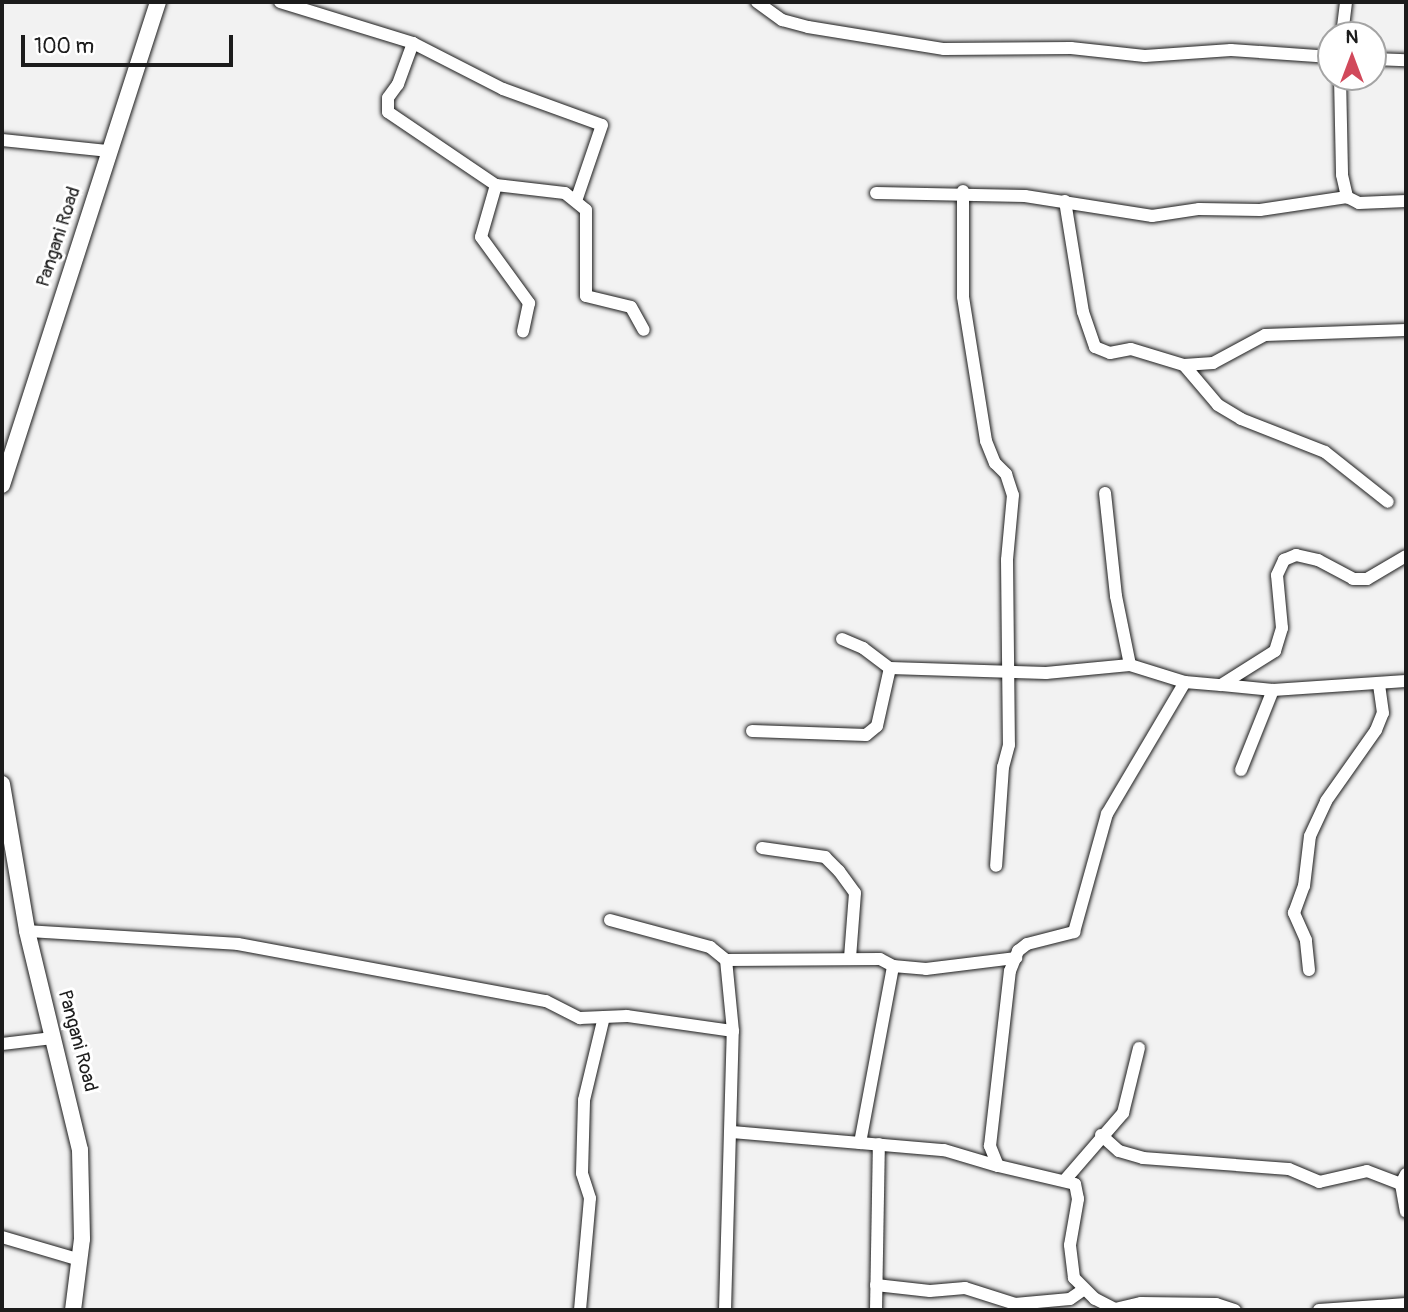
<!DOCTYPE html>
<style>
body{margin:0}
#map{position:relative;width:1408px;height:1312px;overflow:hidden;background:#f2f2f2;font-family:Pangolin,sans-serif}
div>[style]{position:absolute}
.roads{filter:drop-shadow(0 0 2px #1c1c1c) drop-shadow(0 0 2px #1c1c1c)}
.minor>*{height:12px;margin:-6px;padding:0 6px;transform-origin:6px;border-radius:6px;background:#fff}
.secondary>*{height:16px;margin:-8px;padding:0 8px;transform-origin:8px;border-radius:8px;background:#fff}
span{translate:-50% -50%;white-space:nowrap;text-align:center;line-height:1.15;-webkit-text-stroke:6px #fff;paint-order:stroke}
.street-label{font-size:19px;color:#1c1c1c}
.frame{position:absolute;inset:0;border:4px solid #1c1c1c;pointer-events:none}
.north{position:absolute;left:1317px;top:21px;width:70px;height:70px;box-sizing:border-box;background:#fff;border:2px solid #a4a4a4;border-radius:50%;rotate:0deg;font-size:19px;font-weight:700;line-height:28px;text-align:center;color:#1c1c1c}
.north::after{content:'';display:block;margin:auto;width:24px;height:32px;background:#d1495b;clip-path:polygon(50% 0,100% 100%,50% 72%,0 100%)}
.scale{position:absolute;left:21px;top:35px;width:212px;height:32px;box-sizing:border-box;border:4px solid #1c1c1c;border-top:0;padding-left:9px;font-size:21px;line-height:24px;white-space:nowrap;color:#1c1c1c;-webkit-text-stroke:5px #fff;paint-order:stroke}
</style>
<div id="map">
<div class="roads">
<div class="minor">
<i style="left:280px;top:2px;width:139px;rotate:17.1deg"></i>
<i style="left:413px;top:43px;width:101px;rotate:27.1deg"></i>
<i style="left:503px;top:89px;width:105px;rotate:20deg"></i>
<i style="left:602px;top:125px;width:80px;rotate:108.9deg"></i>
<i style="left:757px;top:2px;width:31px;rotate:36deg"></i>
<i style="left:782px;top:20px;width:27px;rotate:15deg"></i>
<i style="left:808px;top:27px;width:138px;rotate:9.2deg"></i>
<i style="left:944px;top:49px;width:127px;rotate:-0.5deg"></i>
<i style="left:1071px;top:48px;width:74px;rotate:6.2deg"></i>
<i style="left:1145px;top:56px;width:86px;rotate:-4deg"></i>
<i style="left:1231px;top:50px;width:100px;rotate:4deg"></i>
<i style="left:1342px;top:35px;width:33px;rotate:-83deg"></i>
<i style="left:413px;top:43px;width:44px;rotate:110.1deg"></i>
<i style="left:398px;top:84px;width:17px;rotate:126deg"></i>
<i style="left:388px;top:98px;width:14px;rotate:90deg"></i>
<i style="left:388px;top:112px;width:130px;rotate:34.1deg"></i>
<i style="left:496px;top:185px;width:69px;rotate:6.6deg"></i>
<i style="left:565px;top:193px;width:27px;rotate:39deg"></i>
<i style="left:586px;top:210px;width:86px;rotate:90deg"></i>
<i style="left:586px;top:296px;width:46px;rotate:13.7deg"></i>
<i style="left:631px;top:307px;width:26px;rotate:61deg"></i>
<i style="left:1373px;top:59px;width:33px;rotate:2deg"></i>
<i style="left:1340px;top:77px;width:98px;rotate:88.8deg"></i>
<i style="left:1342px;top:175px;width:23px;rotate:77deg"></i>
<i style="left:1347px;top:197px;width:13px;rotate:27deg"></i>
<i style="left:1359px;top:203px;width:47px;rotate:-2.4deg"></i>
<i style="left:2px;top:140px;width:108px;rotate:5.9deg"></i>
<i style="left:496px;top:185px;width:54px;rotate:106.1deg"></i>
<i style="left:481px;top:237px;width:82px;rotate:54deg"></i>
<i style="left:529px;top:303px;width:29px;rotate:102deg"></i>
<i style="left:963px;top:191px;width:106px;rotate:90deg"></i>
<i style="left:963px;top:297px;width:146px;rotate:80.9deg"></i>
<i style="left:986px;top:441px;width:24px;rotate:68deg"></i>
<i style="left:995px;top:463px;width:16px;rotate:45deg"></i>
<i style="left:1006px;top:474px;width:22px;rotate:72deg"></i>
<i style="left:1013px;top:495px;width:65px;rotate:95.3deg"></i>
<i style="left:1007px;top:560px;width:185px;rotate:89.4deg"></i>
<i style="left:1009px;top:745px;width:23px;rotate:105deg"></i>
<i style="left:1003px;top:767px;width:99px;rotate:94deg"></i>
<i style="left:876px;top:193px;width:149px;rotate:1.2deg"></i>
<i style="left:1025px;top:196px;width:129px;rotate:8.9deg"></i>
<i style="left:1152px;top:216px;width:48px;rotate:-8.5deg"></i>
<i style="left:1199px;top:209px;width:61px;rotate:0.9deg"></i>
<i style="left:1260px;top:210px;width:88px;rotate:-8.5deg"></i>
<i style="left:1065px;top:201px;width:112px;rotate:80.8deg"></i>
<i style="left:1083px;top:312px;width:37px;rotate:71deg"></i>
<i style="left:1095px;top:347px;width:16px;rotate:22deg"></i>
<i style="left:1110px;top:353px;width:21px;rotate:-11deg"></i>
<i style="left:1131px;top:349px;width:55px;rotate:16.8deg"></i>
<i style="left:1184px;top:365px;width:52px;rotate:49.6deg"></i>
<i style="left:1218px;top:405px;width:27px;rotate:31deg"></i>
<i style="left:1241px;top:419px;width:90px;rotate:21.4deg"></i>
<i style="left:1325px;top:452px;width:80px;rotate:38.4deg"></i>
<i style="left:1184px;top:365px;width:29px;rotate:-4deg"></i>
<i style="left:1213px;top:363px;width:59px;rotate:-28.3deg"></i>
<i style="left:1265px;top:335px;width:141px;rotate:-2deg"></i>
<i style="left:1105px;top:493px;width:104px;rotate:83.9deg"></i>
<i style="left:1116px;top:596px;width:70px;rotate:78.5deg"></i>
<i style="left:842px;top:639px;width:23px;rotate:23deg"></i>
<i style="left:863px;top:648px;width:34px;rotate:37deg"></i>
<i style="left:890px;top:668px;width:156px;rotate:1.8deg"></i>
<i style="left:1046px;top:673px;width:84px;rotate:-5.4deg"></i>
<i style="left:1130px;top:665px;width:58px;rotate:17.2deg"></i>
<i style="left:1185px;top:682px;width:36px;rotate:5deg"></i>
<i style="left:1221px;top:685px;width:64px;rotate:-32.2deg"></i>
<i style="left:1275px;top:651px;width:24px;rotate:-73deg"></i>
<i style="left:1282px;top:628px;width:53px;rotate:-95.4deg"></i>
<i style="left:1277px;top:575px;width:17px;rotate:-65deg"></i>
<i style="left:1284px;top:560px;width:13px;rotate:-23deg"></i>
<i style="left:1296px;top:555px;width:23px;rotate:13deg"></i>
<i style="left:1318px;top:560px;width:40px;rotate:28deg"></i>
<i style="left:1353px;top:579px;width:14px"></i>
<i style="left:1367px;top:579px;width:45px;rotate:-30.5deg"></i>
<i style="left:1222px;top:685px;width:51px;rotate:5.6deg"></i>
<i style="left:1273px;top:690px;width:133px;rotate:-3.9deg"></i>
<i style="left:752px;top:731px;width:114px;rotate:2deg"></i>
<i style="left:866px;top:735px;width:14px;rotate:-39deg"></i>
<i style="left:877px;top:726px;width:59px;rotate:-77.4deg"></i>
<i style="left:1241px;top:770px;width:86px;rotate:-68.2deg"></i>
<i style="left:762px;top:848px;width:64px;rotate:8.1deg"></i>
<i style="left:825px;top:857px;width:20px;rotate:45deg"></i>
<i style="left:839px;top:871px;width:27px;rotate:54deg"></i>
<i style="left:855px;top:893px;width:65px;rotate:94.4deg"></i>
<i style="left:610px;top:920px;width:104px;rotate:15.1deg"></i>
<i style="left:710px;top:947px;width:21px;rotate:39deg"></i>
<i style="left:726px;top:960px;width:154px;rotate:-0.4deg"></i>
<i style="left:880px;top:959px;width:15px;rotate:28deg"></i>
<i style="left:893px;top:966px;width:33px;rotate:5deg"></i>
<i style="left:926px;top:969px;width:91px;rotate:-7deg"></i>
<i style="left:27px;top:931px;width:211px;rotate:3.5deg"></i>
<i style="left:238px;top:944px;width:313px;rotate:10.5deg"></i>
<i style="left:546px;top:1001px;width:38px;rotate:27deg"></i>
<i style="left:580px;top:1018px;width:47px;rotate:-2.4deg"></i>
<i style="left:627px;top:1016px;width:107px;rotate:8.1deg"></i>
<i style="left:1309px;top:970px;width:30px;rotate:-96deg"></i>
<i style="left:1306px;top:940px;width:30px;rotate:-114deg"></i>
<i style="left:1294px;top:913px;width:29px;rotate:-70deg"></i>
<i style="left:1304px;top:886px;width:50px;rotate:-83.2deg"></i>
<i style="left:1310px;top:836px;width:38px;rotate:-65deg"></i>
<i style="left:1326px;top:801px;width:87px;rotate:-54.8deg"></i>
<i style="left:1376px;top:730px;width:18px;rotate:-68deg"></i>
<i style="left:1383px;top:713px;width:30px;rotate:-98deg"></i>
<i style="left:2px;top:1044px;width:51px;rotate:-6.7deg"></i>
<i style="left:732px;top:1132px;width:213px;rotate:4.9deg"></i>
<i style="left:944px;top:1150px;width:56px;rotate:16.5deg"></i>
<i style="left:1101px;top:1135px;width:24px;rotate:42deg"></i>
<i style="left:1119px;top:1151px;width:25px;rotate:16deg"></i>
<i style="left:1143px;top:1158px;width:146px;rotate:4.3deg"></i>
<i style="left:1289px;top:1169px;width:33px;rotate:23deg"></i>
<i style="left:1319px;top:1182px;width:49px;rotate:-12.9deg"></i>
<i style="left:1367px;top:1171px;width:36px;rotate:21deg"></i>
<i style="left:860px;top:1143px;width:180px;rotate:-79.4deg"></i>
<i style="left:1406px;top:1174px;width:11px;rotate:117deg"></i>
<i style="left:1401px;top:1184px;width:28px;rotate:80deg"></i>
<i style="left:1065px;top:1180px;width:89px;rotate:-49.1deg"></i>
<i style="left:1123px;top:1113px;width:67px;rotate:-76.2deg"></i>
<i style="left:2px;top:1237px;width:81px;rotate:16.4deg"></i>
<i style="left:876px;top:1285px;width:54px;rotate:6.3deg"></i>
<i style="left:930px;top:1291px;width:35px;rotate:-5deg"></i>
<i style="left:965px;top:1288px;width:52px;rotate:17.7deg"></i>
<i style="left:1015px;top:1304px;width:55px;rotate:-5.2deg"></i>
<i style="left:1070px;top:1299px;width:16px;rotate:-35deg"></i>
<i style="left:1115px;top:1309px;width:27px;rotate:-13deg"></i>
<i style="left:1141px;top:1303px;width:75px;rotate:0.8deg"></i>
<i style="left:1216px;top:1304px;width:20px;rotate:18deg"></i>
<i style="left:580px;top:1310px;width:112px;rotate:-84.9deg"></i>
<i style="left:590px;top:1198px;width:26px;rotate:-108deg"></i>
<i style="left:582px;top:1173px;width:73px;rotate:-88.4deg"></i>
<i style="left:584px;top:1100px;width:85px;rotate:-76.5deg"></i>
<i style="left:725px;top:1310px;width:279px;rotate:-88.4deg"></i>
<i style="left:733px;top:1031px;width:71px;rotate:-95.6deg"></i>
<i style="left:876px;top:1310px;width:166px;rotate:-89deg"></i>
<i style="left:1117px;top:1310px;width:25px;rotate:-153deg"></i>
<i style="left:1095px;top:1299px;width:30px;rotate:-135deg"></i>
<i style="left:1074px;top:1278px;width:33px;rotate:-97deg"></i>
<i style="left:1070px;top:1245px;width:47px;rotate:-80.1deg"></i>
<i style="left:1078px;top:1199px;width:15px;rotate:-101deg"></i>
<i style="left:1075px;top:1184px;width:79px;rotate:-166.8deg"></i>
<i style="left:998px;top:1166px;width:22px;rotate:-112deg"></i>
<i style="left:990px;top:1146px;width:176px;rotate:-83.5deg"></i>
<i style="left:1010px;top:971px;width:22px;rotate:-68deg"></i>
<i style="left:1018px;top:951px;width:11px;rotate:-38deg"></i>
<i style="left:1027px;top:944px;width:49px;rotate:-14.3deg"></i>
<i style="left:1074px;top:932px;width:123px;rotate:-74.4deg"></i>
<i style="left:1107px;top:814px;width:153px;rotate:-59.4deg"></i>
<i style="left:1319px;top:1310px;width:87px;rotate:-3.9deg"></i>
</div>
<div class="secondary">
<i style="left:2px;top:485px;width:508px;rotate:-72.1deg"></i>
<i style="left:2px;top:784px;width:149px;rotate:80.3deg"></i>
<i style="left:27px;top:931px;width:225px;rotate:76.4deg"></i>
<i style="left:80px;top:1150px;width:89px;rotate:88.7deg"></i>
<i style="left:82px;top:1239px;width:72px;rotate:97.2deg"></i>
</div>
</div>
<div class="street-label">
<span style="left:59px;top:237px;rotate:-72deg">Pangani Road</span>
<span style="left:77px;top:1041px;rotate:75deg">Pangani Road</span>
</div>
<div class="frame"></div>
<div class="north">N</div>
<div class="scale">100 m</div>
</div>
